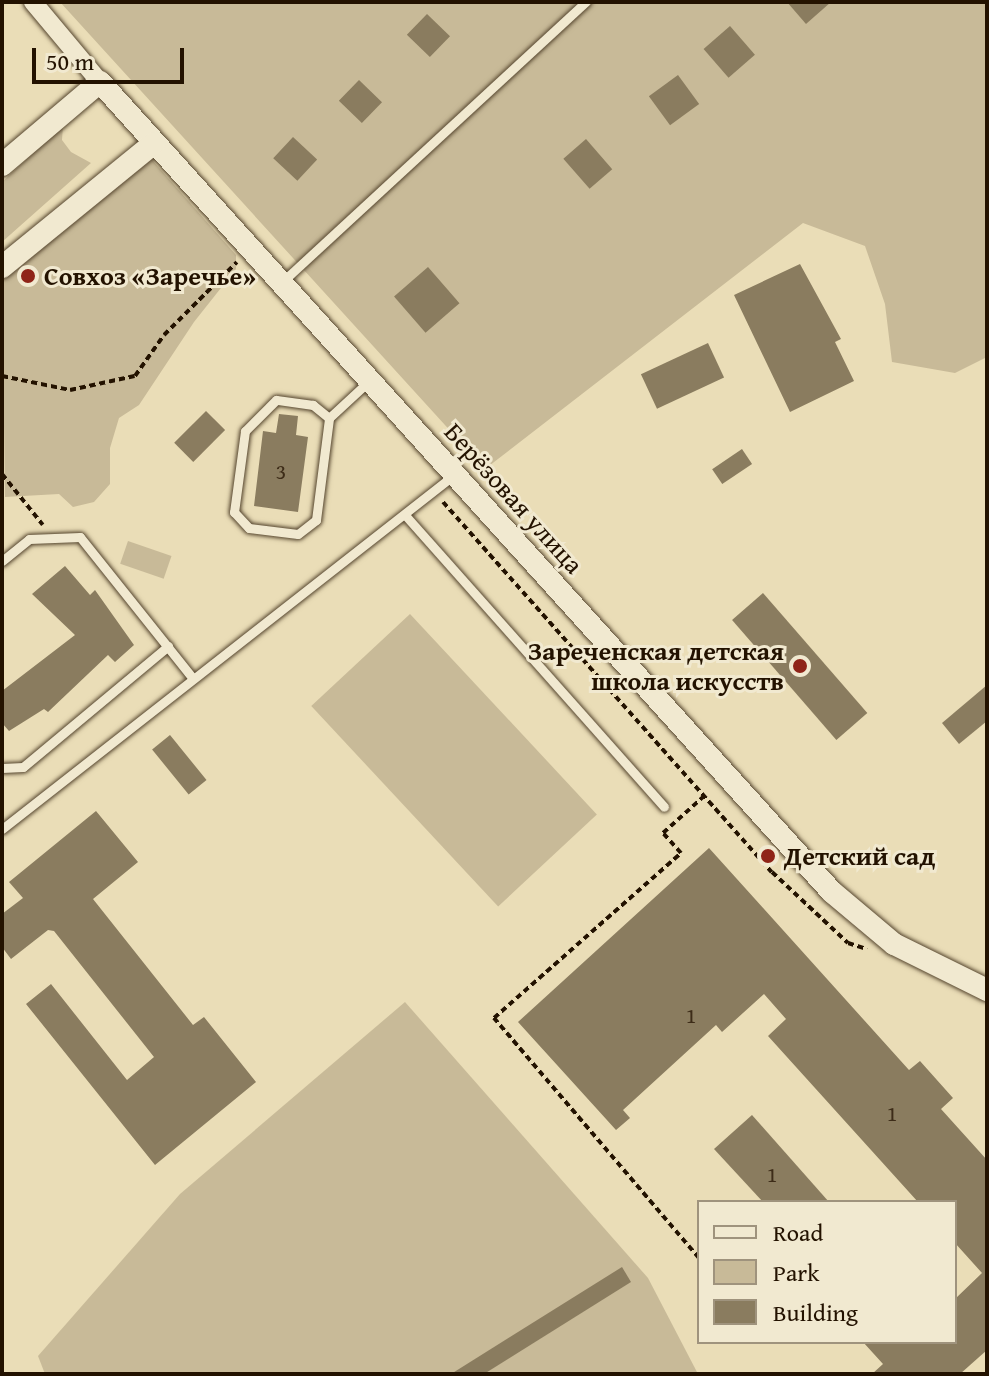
<!DOCTYPE html>
<meta charset="utf-8">
<style>
body{margin:0}
#map{position:relative;width:989px;height:1376px;overflow:hidden;background:#eaddb7;font-family:"Gentium Book Plus",serif}
div>[style]{position:absolute}
.green>*{inset:0;background:#c8ba98;transform-origin:0 0}
.building>*{inset:0;background:#8a7c5f;transform-origin:0 0}
.path>*{height:4px;margin-top:-2px;transform-origin:0;background:repeating-linear-gradient(90deg,#231200 0 6px,transparent 0 10px)}
.roads{filter:drop-shadow(0 0 2px #55452e) drop-shadow(0 0 2px #55452e)}
.service>*{height:9px;margin:-4.5px;padding:0 4.5px;transform-origin:4.5px;border-radius:4.5px;background:#f1e9d0}
.minor>*{height:18px;margin:-9px;padding:0 9px;transform-origin:9px;border-radius:9px;background:#f1e9d0}
.tertiary>*{height:22px;margin:-11px;padding:0 11px;transform-origin:11px;border-radius:11px;background:#f1e9d0}
.dots>*{width:22px;height:22px;translate:-50% -50%;box-sizing:border-box;border:4px solid #f1e9d0;border-radius:50%}
span{translate:-50% -50%;white-space:nowrap;text-align:center;line-height:1.15;-webkit-text-stroke:6px #f1e9d0;paint-order:stroke}
.number-label{font-size:22px;color:#3d2c18}
.number-label span{-webkit-text-stroke-width:0}
.poi-label{font-size:26px;color:#231200;font-weight:700}
.left{translate:0 -50%;text-align:left}
.right{translate:-100% -50%;text-align:right}
.street-label{font-size:26px;color:#231200}
.frame{position:absolute;inset:0;border:4px solid #231200;pointer-events:none}
.legend{position:absolute;left:697px;top:1200px;width:260px;height:144px;box-sizing:border-box;background:#f1e9d0;border:2px solid #9f937d;margin:0;padding:10px 14px;list-style:none;font-size:24px;color:#231200}
.legend li{display:flex;align-items:center;gap:16px;height:40px}
.legend b{width:40px;border:2px solid #9f937d}
.scale{position:absolute;left:32px;top:48px;width:152px;height:36px;box-sizing:border-box;border:4px solid #231200;border-top:0;padding-left:10px;font-size:24px;line-height:28px;white-space:nowrap;color:#231200;-webkit-text-stroke:6px #f1e9d0;paint-order:stroke}
</style>
<div id="map">
<div class="green">
<i style="clip-path:polygon(60px 2px,987px 2px,987px 357px,955px 373px,892px 362px,885px 304px,865px 246px,803px 223px,485px 469px)"></i>
<i style="clip-path:polygon(63px 126px,62px 140px,71px 152px,91px 163px,2px 242px,2px 182px)"></i>
<i style="clip-path:polygon(145px 152px,236px 255px,236px 269px,194px 322px,139px 405px,119px 418px,110px 448px,110px 484px,94px 502px,73px 507px,59px 494px,5px 497px,2px 281px)"></i>
<i style="left:128px;top:541px;width:46px;height:24px;rotate:19deg"></i>
<i style="left:410px;top:614px;width:274px;height:135px;rotate:47deg"></i>
<i style="clip-path:polygon(405px 1002px,648px 1278px,698px 1374px,45px 1374px,38px 1356px,180px 1194px)"></i>
</div>
<div class="building">
<i style="clip-path:polygon(787px 2px,831px 2px,806px 24px)"></i>
<i style="left:427px;top:14px;width:32px;height:29px;rotate:44deg"></i>
<i style="left:730px;top:26px;width:38px;height:35px;rotate:49deg"></i>
<i style="left:678px;top:75px;width:36px;height:36px;rotate:54deg"></i>
<i style="left:359px;top:80px;width:32px;height:29px;rotate:44deg"></i>
<i style="left:293px;top:137px;width:33px;height:29px;rotate:43deg"></i>
<i style="left:586px;top:139px;width:40px;height:30px;rotate:49deg"></i>
<i style="clip-path:polygon(800px 264px,841px 339px,835px 342px,854px 381px,790px 412px,734px 295px)"></i>
<i style="left:428px;top:267px;width:48px;height:45px;rotate:49deg"></i>
<i style="left:708px;top:343px;width:38px;height:74px;rotate:65deg"></i>
<i style="left:206px;top:411px;width:27px;height:45px;rotate:45deg"></i>
<i style="clip-path:polygon(279px 414px,298px 416px,296px 435px,308px 437px,298px 512px,254px 506px,263px 431px,276px 433px)"></i>
<i style="left:742px;top:449px;width:18px;height:36px;rotate:56deg"></i>
<i style="clip-path:polygon(65px 566px,90px 595px,95px 590px,134px 645px,115px 662px,108px 655px,48px 712px,44px 709px,9px 731px,2px 723px,2px 691px,75px 635px,32px 594px)"></i>
<i style="left:763px;top:593px;width:159px;height:41px;rotate:49deg"></i>
<i style="clip-path:polygon(987px 685px,987px 721px,959px 744px,942px 723px)"></i>
<i style="left:170px;top:735px;width:58px;height:23px;rotate:51deg"></i>
<i style="clip-path:polygon(96px 811px,138px 862px,93px 899px,193px 1025px,204px 1017px,256px 1082px,155px 1165px,26px 1004px,51px 984px,127px 1080px,154px 1057px,54px 931px,48px 930px,11px 959px,2px 947px,2px 914px,23px 898px,9px 882px)"></i>
<i style="clip-path:polygon(709px 848px,909px 1070px,920px 1061px,953px 1098px,941px 1109px,987px 1160px,987px 1350px,960px 1374px,872px 1374px,883px 1364px,863px 1342px,955px 1342px,955px 1299px,982px 1273px,955px 1243px,955px 1202px,918px 1202px,768px 1036px,786px 1019px,764px 994px,722px 1032px,716px 1025px,623px 1110px,630px 1118px,616px 1130px,518px 1022px)"></i>
<i style="clip-path:polygon(752px 1115px,829px 1202px,763px 1202px,714px 1149px)"></i>
<i style="clip-path:polygon(622px 1267px,631px 1282px,484px 1374px,451px 1374px)"></i>
</div>
<div class="path">
<i style="left:2px;top:376px;width:69px;rotate:11.6deg"></i>
<i style="left:70px;top:390px;width:66px;rotate:-12.2deg"></i>
<i style="left:135px;top:376px;width:50px;rotate:-54.7deg"></i>
<i style="left:164px;top:335px;width:103px;rotate:-45deg"></i>
<i style="left:2px;top:474px;width:65px;rotate:51.2deg"></i>
<i style="left:443px;top:502px;width:495px;rotate:48.4deg"></i>
<i style="left:772px;top:872px;width:104px;rotate:43.1deg"></i>
<i style="left:848px;top:943px;width:20px;rotate:18deg"></i>
<i style="left:699px;top:1258px;width:316px;rotate:-130.5deg"></i>
<i style="left:494px;top:1018px;width:249px;rotate:-41.4deg"></i>
<i style="left:681px;top:853px;width:27px;rotate:-132deg"></i>
<i style="left:663px;top:833px;width:54px;rotate:-42deg"></i>
</div>
<div class="roads">
<div class="service">
<i style="left:281px;top:283px;width:415px;rotate:-42.7deg"></i>
<i style="left:329px;top:418px;width:21px;rotate:-141deg"></i>
<i style="left:313px;top:405px;width:37px;rotate:-172deg"></i>
<i style="left:276px;top:400px;width:44px;rotate:135deg"></i>
<i style="left:245px;top:431px;width:82px;rotate:97.7deg"></i>
<i style="left:234px;top:512px;width:22px;rotate:47deg"></i>
<i style="left:249px;top:528px;width:49px;rotate:7deg"></i>
<i style="left:298px;top:534px;width:23px;rotate:-38deg"></i>
<i style="left:316px;top:520px;width:103px;rotate:-82.7deg"></i>
<i style="left:329px;top:418px;width:56px;rotate:-42.8deg"></i>
<i style="left:405px;top:515px;width:390px;rotate:48.4deg"></i>
<i style="left:2px;top:561px;width:35px;rotate:-39deg"></i>
<i style="left:29px;top:539px;width:51px;rotate:-2.2deg"></i>
<i style="left:80px;top:537px;width:178px;rotate:51.4deg"></i>
<i style="left:2px;top:768px;width:21px;rotate:-3deg"></i>
<i style="left:23px;top:767px;width:189px;rotate:-39.8deg"></i>
<i style="left:2px;top:829px;width:576px;rotate:-38.08deg"></i>
</div>
<div class="minor">
<i style="left:33px;top:2px;width:104px;rotate:50.1deg"></i>
</div>
<div class="tertiary">
<i style="left:2px;top:165px;width:128px;rotate:-40.3deg"></i>
<i style="left:100px;top:82px;width:1092px;rotate:47.9deg"></i>
<i style="left:832px;top:892px;width:81px;rotate:40deg"></i>
<i style="left:894px;top:944px;width:104px;rotate:26.3deg"></i>
<i style="left:2px;top:267px;width:196px;rotate:-39.2deg"></i>
</div>
</div>
<div class="dots">
<i style="left:28px;top:276px;background:#8f2418"></i>
<i style="left:800px;top:666px;background:#8f2418"></i>
<i style="left:768px;top:856px;background:#8f2418"></i>
</div>
<div class="number-label">
<span style="left:281px;top:472px">3</span>
<span style="left:691px;top:1016px">1</span>
<span style="left:892px;top:1114px">1</span>
<span style="left:772px;top:1175px">1</span>
</div>
<div class="poi-label">
<span class="left" style="left:44px;top:276px">Совхоз «Заречье»</span>
<span class="right" style="left:784px;top:666px">Зареченская детская<br>школа искусств</span>
<span class="left" style="left:784px;top:856px">Детский сад</span>
</div>
<div class="street-label">
<span style="left:514px;top:498px;rotate:48deg">Берёзовая улица</span>
</div>
<div class="frame"></div>
<ul class="legend">
<li><b style="height:10px;background:#f1e9d0"></b>Road</li>
<li><b style="height:22px;background:#c8ba98"></b>Park</li>
<li><b style="height:22px;background:#8a7c5f"></b>Building</li>
</ul>
<div class="scale">50 m</div>
</div>
